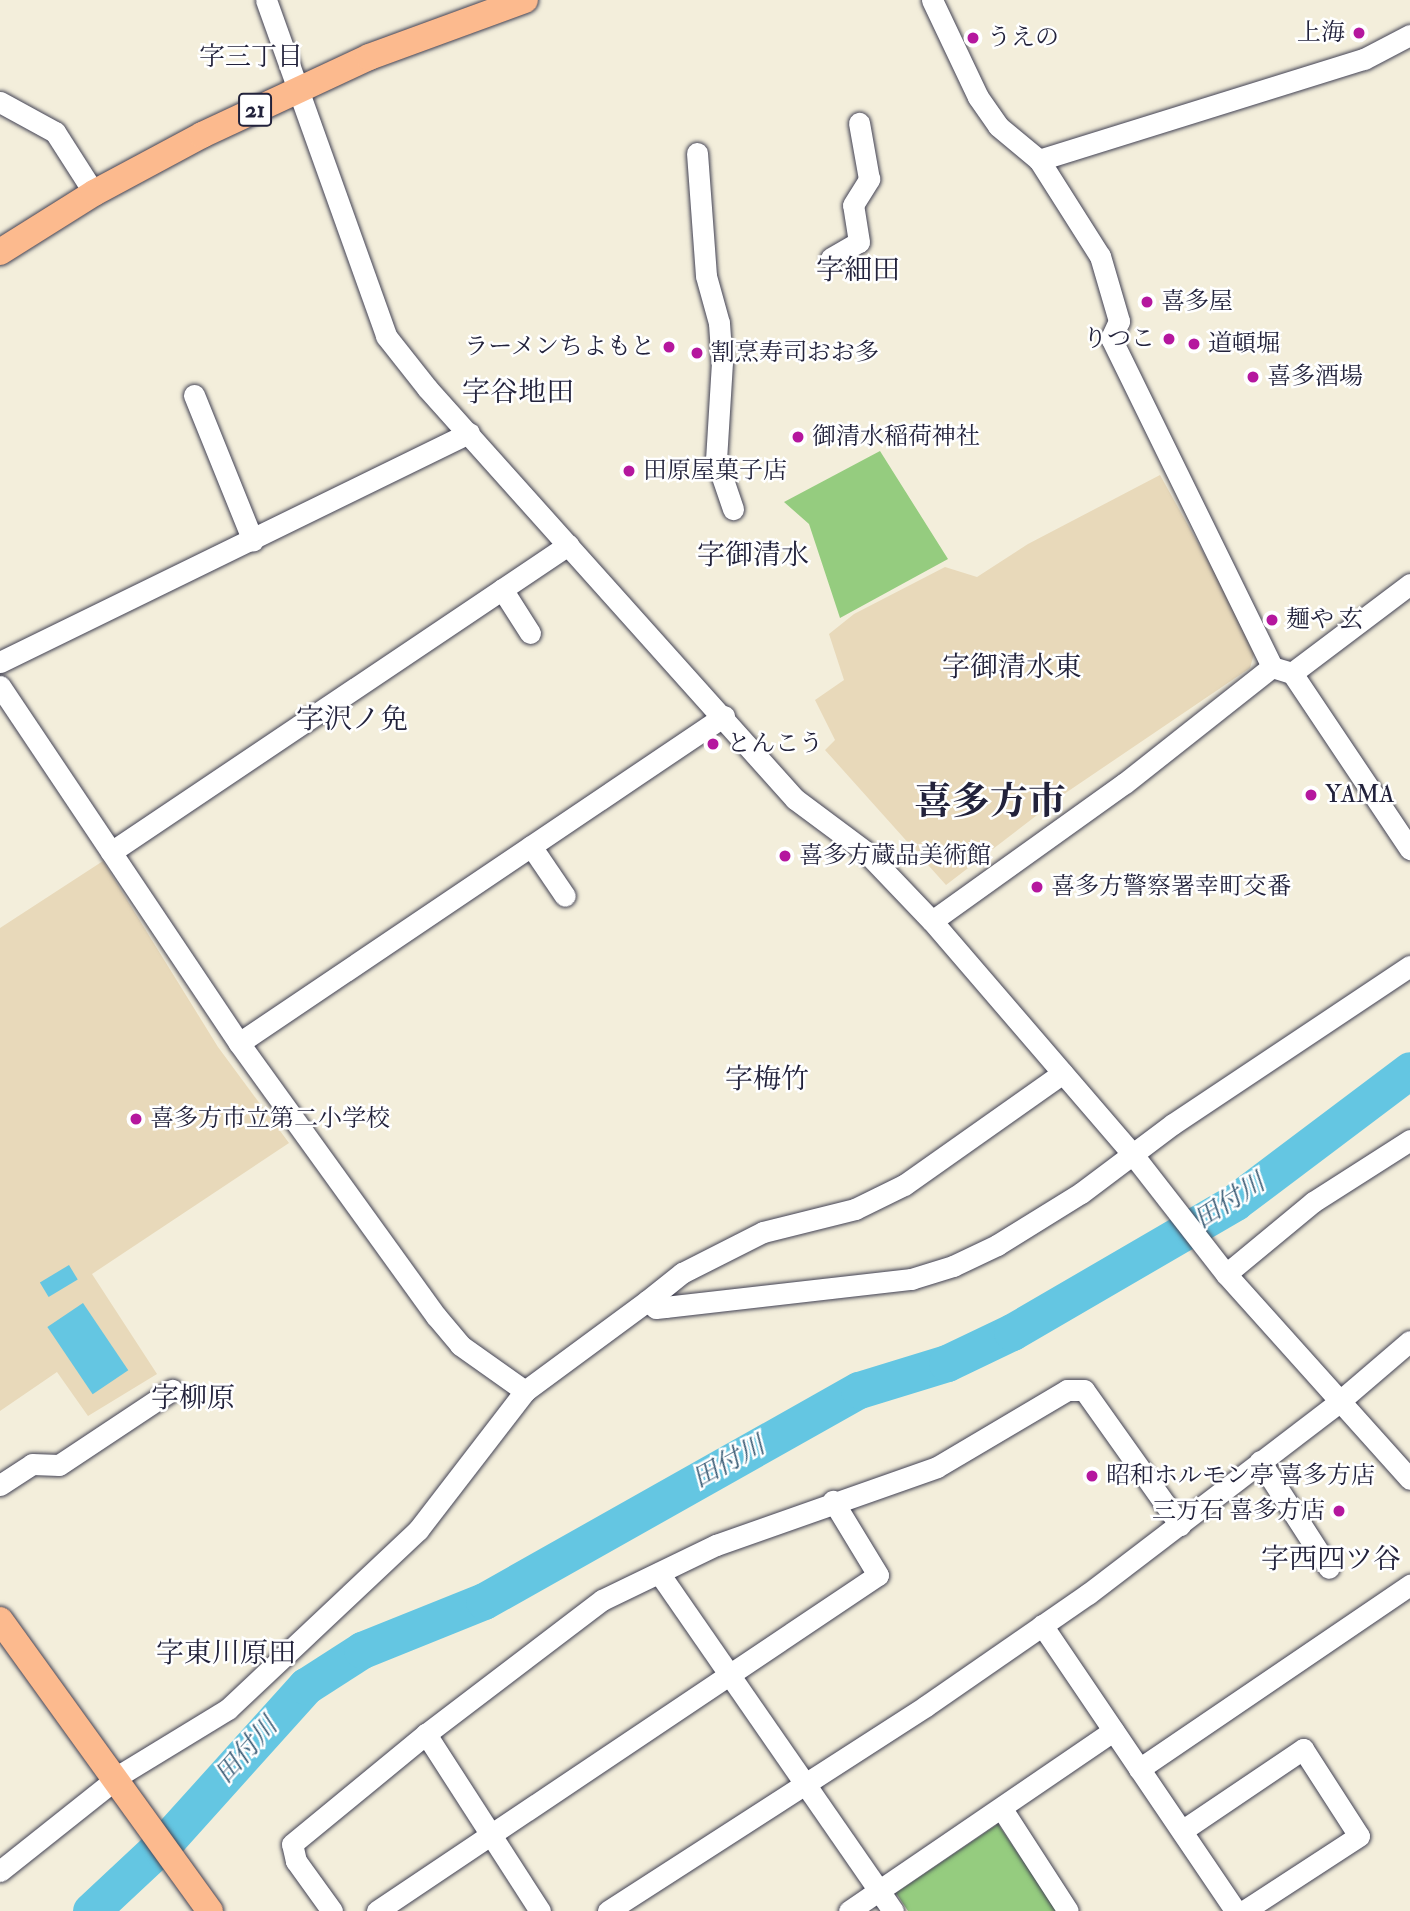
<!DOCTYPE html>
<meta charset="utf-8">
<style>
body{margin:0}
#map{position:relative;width:1410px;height:1911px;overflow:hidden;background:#f3eedb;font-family:"IM FELL Double Pica","Noto Serif JP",serif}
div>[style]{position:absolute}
.built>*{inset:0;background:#e8d9ba}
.green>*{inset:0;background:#95cc7f}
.water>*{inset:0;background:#64c6e2;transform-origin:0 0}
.river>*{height:37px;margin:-18.5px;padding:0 18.5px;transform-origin:18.5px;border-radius:18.5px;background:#64c6e2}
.roads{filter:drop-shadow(0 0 2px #414153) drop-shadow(0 0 2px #414153)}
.minor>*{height:21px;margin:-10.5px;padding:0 10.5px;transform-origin:10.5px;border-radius:10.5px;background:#fff}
.major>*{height:26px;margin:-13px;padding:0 13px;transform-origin:13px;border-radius:13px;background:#fcba8e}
.dots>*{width:19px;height:19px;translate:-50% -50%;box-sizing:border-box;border:4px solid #fff;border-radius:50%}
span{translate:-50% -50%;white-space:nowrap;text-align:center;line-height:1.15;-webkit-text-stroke:5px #fff;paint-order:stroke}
.shield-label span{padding:2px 5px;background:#fff;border:2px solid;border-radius:5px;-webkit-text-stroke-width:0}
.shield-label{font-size:23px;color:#22223b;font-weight:700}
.poi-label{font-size:24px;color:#22223b}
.right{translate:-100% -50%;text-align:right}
.left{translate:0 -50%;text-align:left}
.neighbourhood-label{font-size:26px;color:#22223b}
.water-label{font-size:26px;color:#395b75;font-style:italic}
.quarter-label{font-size:28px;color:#22223b}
.town-label{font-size:38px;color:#22223b;font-weight:700}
</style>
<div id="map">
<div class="built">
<i style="clip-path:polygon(1160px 475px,1256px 647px,1250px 668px,1067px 792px,946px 885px,825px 750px,835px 740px,815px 700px,844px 680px,829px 634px,854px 614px,945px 567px,977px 577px,1028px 544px)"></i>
<i style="clip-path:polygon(103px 861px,218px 1047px,289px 1143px,92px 1274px,157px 1374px,88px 1416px,57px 1372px,0 1411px,0 928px)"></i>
</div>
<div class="green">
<i style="clip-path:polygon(880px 451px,948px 559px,840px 618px,809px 524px,784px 502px)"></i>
<i style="clip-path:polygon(998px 1824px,1057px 1911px,908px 1911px,896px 1893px)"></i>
</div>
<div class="water">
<i style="left:69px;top:1265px;width:17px;height:34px;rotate:59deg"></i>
<i style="left:83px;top:1303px;width:81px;height:43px;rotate:56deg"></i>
</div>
<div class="river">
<i style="left:91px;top:1911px;width:107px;rotate:-43.1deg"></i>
<i style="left:169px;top:1838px;width:205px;rotate:-48deg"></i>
<i style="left:306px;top:1686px;width:67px;rotate:-32.7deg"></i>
<i style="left:362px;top:1650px;width:131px;rotate:-21.9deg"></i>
<i style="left:484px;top:1601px;width:430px;rotate:-29.4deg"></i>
<i style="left:859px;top:1390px;width:92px;rotate:-17.1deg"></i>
<i style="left:947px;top:1363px;width:72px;rotate:-25.5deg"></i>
<i style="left:1012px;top:1332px;width:258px;rotate:-30.2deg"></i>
<i style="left:1235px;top:1202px;width:219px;rotate:-37deg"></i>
</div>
<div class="roads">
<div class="minor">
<i style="left:266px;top:0;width:357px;rotate:70.3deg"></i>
<i style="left:386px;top:336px;width:66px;rotate:51.7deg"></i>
<i style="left:427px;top:388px;width:552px;rotate:48.16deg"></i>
<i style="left:795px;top:799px;width:89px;rotate:36.7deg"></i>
<i style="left:866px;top:852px;width:95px;rotate:46.3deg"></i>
<i style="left:932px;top:921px;width:310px;rotate:49.3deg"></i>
<i style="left:1134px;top:1156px;width:150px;rotate:52.1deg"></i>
<i style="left:1226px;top:1274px;width:275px;rotate:48.1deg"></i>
<i style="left:932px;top:0;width:107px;rotate:64.6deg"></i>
<i style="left:978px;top:97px;width:35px;rotate:55deg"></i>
<i style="left:998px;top:126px;width:53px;rotate:39.7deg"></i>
<i style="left:1039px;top:160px;width:114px;rotate:57.6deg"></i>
<i style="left:1100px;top:256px;width:68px;rotate:73.7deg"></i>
<i style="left:1119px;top:321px;width:19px;rotate:115deg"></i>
<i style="left:1111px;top:338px;width:366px;rotate:63.9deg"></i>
<i style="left:1272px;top:667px;width:21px;rotate:17deg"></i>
<i style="left:1292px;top:673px;width:212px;rotate:56.2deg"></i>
<i style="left:0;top:102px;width:63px;rotate:28.6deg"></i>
<i style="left:55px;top:132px;width:72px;rotate:57.4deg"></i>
<i style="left:697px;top:153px;width:123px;rotate:85.8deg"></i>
<i style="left:706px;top:276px;width:49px;rotate:74.5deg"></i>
<i style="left:719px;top:323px;width:39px;rotate:86deg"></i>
<i style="left:722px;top:362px;width:97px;rotate:93.5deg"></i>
<i style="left:716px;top:459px;width:53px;rotate:71.2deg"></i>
<i style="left:1039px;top:160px;width:340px;rotate:-17.3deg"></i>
<i style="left:1364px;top:59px;width:52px;rotate:-27.6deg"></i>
<i style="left:831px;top:258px;width:32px;rotate:-30deg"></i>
<i style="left:859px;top:242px;width:37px;rotate:-99deg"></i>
<i style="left:853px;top:205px;width:31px;rotate:-58deg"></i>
<i style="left:869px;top:179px;width:57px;rotate:-100.1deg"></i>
<i style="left:194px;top:395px;width:157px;rotate:68deg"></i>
<i style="left:502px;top:589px;width:52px;rotate:57.5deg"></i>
<i style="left:0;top:662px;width:522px;rotate:-26.03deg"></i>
<i style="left:1292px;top:673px;width:148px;rotate:-37deg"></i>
<i style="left:0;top:686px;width:430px;rotate:56.2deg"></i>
<i style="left:239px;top:1043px;width:337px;rotate:54.2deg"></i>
<i style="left:436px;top:1316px;width:38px;rotate:50deg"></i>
<i style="left:460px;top:1345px;width:80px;rotate:35.3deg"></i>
<i style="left:531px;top:846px;width:60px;rotate:55.8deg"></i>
<i style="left:111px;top:852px;width:551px;rotate:-33.89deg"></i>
<i style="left:932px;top:921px;width:237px;rotate:-35.6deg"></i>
<i style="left:1125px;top:783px;width:187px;rotate:-38.3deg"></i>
<i style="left:239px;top:1043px;width:585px;rotate:-33.99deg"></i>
<i style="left:1226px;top:1274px;width:113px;rotate:-39.6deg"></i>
<i style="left:1313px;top:1202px;width:115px;rotate:-32.6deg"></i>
<i style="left:647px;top:1301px;width:45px;rotate:-38.7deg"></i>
<i style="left:682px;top:1273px;width:91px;rotate:-26.8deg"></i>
<i style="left:763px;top:1232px;width:95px;rotate:-14deg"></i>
<i style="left:855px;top:1209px;width:55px;rotate:-26.1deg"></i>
<i style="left:904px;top:1185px;width:194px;rotate:-35.2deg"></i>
<i style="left:1260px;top:1461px;width:127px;rotate:57.2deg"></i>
<i style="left:0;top:1485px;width:38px;rotate:-33deg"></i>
<i style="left:32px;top:1464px;width:27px;rotate:2deg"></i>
<i style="left:59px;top:1465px;width:136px;rotate:-33.6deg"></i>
<i style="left:659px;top:1573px;width:411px;rotate:55.3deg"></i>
<i style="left:1042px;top:1625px;width:346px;rotate:55.9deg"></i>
<i style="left:1139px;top:1769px;width:328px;rotate:-34.2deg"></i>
<i style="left:1002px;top:1809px;width:121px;rotate:57.1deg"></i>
<i style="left:1183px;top:1830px;width:145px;rotate:-34deg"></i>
<i style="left:1303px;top:1749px;width:103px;rotate:57.2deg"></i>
<i style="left:1359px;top:1836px;width:137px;rotate:146.9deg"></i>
<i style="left:0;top:1871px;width:157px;rotate:-38.5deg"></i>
<i style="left:123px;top:1773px;width:123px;rotate:-31.4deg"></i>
<i style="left:228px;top:1709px;width:261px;rotate:-43.3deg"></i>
<i style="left:418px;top:1530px;width:175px;rotate:-52.4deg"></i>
<i style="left:525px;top:1391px;width:152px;rotate:-36.4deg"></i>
<i style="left:647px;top:1301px;width:11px;rotate:38deg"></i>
<i style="left:656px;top:1308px;width:9px;rotate:-6deg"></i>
<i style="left:665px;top:1307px;width:248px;rotate:-6.5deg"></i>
<i style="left:911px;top:1279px;width:44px;rotate:-17.2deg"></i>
<i style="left:953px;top:1266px;width:49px;rotate:-25.5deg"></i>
<i style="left:997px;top:1245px;width:99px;rotate:-31.8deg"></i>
<i style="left:1081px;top:1193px;width:115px;rotate:-36.9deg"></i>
<i style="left:1173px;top:1124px;width:285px;rotate:-33.7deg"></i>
<i style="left:332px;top:1911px;width:62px;rotate:-125.8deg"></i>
<i style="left:296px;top:1861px;width:17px;rotate:-103deg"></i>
<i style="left:292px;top:1844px;width:173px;rotate:-39.4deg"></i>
<i style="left:377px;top:1911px;width:603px;rotate:-33.85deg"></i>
<i style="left:878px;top:1575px;width:87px;rotate:-121.3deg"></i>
<i style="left:540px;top:1911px;width:211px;rotate:-122.8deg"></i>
<i style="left:426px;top:1734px;width:221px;rotate:-37.3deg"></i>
<i style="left:602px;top:1600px;width:127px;rotate:-25.8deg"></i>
<i style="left:716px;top:1545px;width:234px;rotate:-19.4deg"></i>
<i style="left:937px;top:1467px;width:151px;rotate:-30.6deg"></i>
<i style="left:1067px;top:1390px;width:17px"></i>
<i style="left:1084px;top:1390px;width:166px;rotate:54.6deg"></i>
<i style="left:608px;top:1911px;width:378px;rotate:-32.8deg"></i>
<i style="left:926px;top:1706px;width:197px;rotate:-34.7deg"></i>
<i style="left:1088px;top:1594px;width:317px;rotate:-37.4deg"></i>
<i style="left:1340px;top:1401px;width:92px;rotate:-40.6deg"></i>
<i style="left:849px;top:1911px;width:320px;rotate:-34.3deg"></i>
</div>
<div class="major">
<i style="left:0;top:252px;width:111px;rotate:-32.1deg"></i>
<i style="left:94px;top:193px;width:123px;rotate:-28.2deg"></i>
<i style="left:202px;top:135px;width:184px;rotate:-25deg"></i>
<i style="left:369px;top:57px;width:166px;rotate:-20.1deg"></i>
<i style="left:0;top:1620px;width:359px;rotate:54.2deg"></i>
</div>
</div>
<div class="dots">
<i style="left:1359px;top:33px;background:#b5179e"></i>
<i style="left:973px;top:38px;background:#b5179e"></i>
<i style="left:1147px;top:302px;background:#b5179e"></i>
<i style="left:1169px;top:339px;background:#b5179e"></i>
<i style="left:1194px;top:344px;background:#b5179e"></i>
<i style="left:669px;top:347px;background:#b5179e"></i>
<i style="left:697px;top:353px;background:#b5179e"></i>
<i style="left:1253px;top:377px;background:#b5179e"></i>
<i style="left:798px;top:437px;background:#b5179e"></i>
<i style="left:629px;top:471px;background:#b5179e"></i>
<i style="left:1272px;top:620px;background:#b5179e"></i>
<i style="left:713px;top:744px;background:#b5179e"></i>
<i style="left:1311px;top:795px;background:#b5179e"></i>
<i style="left:785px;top:856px;background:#b5179e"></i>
<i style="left:1037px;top:887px;background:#b5179e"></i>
<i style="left:136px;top:1119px;background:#b5179e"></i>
<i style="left:1092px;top:1476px;background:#b5179e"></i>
<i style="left:1339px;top:1511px;background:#b5179e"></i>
</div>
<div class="shield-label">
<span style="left:255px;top:110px">21</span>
</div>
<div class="poi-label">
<span class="right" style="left:1345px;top:33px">上海</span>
<span class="left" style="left:987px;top:38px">うえの</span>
<span class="left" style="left:1161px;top:302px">喜多屋</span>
<span class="right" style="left:1155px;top:339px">りつこ</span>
<span class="left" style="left:1208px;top:344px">道頓堀</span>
<span class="right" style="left:655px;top:347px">ラーメンちよもと</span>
<span class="left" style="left:711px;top:353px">割烹寿司おお多</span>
<span class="left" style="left:1267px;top:377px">喜多酒場</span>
<span class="left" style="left:812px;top:437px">御清水稲荷神社</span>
<span class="left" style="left:643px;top:471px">田原屋菓子店</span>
<span class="left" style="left:1286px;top:620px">麺や 玄</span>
<span class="left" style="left:727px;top:744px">とんこう</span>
<span class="left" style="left:1325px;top:795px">YAMA</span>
<span class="left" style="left:799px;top:856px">喜多方蔵品美術館</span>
<span class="left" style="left:1051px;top:887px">喜多方警察署幸町交番</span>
<span class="left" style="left:150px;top:1119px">喜多方市立第二小学校</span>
<span class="left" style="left:1106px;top:1476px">昭和ホルモン亭 喜多方店</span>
<span class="right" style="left:1325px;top:1511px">三万石 喜多方店</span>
</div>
<div class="neighbourhood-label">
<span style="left:251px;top:58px">字三丁目</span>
</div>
<div class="water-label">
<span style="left:1230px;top:1202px;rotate:-33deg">田付川</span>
<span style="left:729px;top:1463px;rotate:-29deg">田付川</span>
<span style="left:247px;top:1751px;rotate:-48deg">田付川</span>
</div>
<div class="quarter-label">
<span style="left:858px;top:271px">字細田</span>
<span style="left:518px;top:393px">字谷地田</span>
<span style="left:753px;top:556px">字御清水</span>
<span style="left:1012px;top:668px">字御清水東</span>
<span style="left:352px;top:720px">字沢ノ免</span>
<span style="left:767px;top:1080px">字梅竹</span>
<span style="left:193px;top:1399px">字柳原</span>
<span style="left:1331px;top:1560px">字西四ツ谷</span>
<span style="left:226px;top:1654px">字東川原田</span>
</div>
<div class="town-label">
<span style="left:990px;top:803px">喜多方市</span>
</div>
</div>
